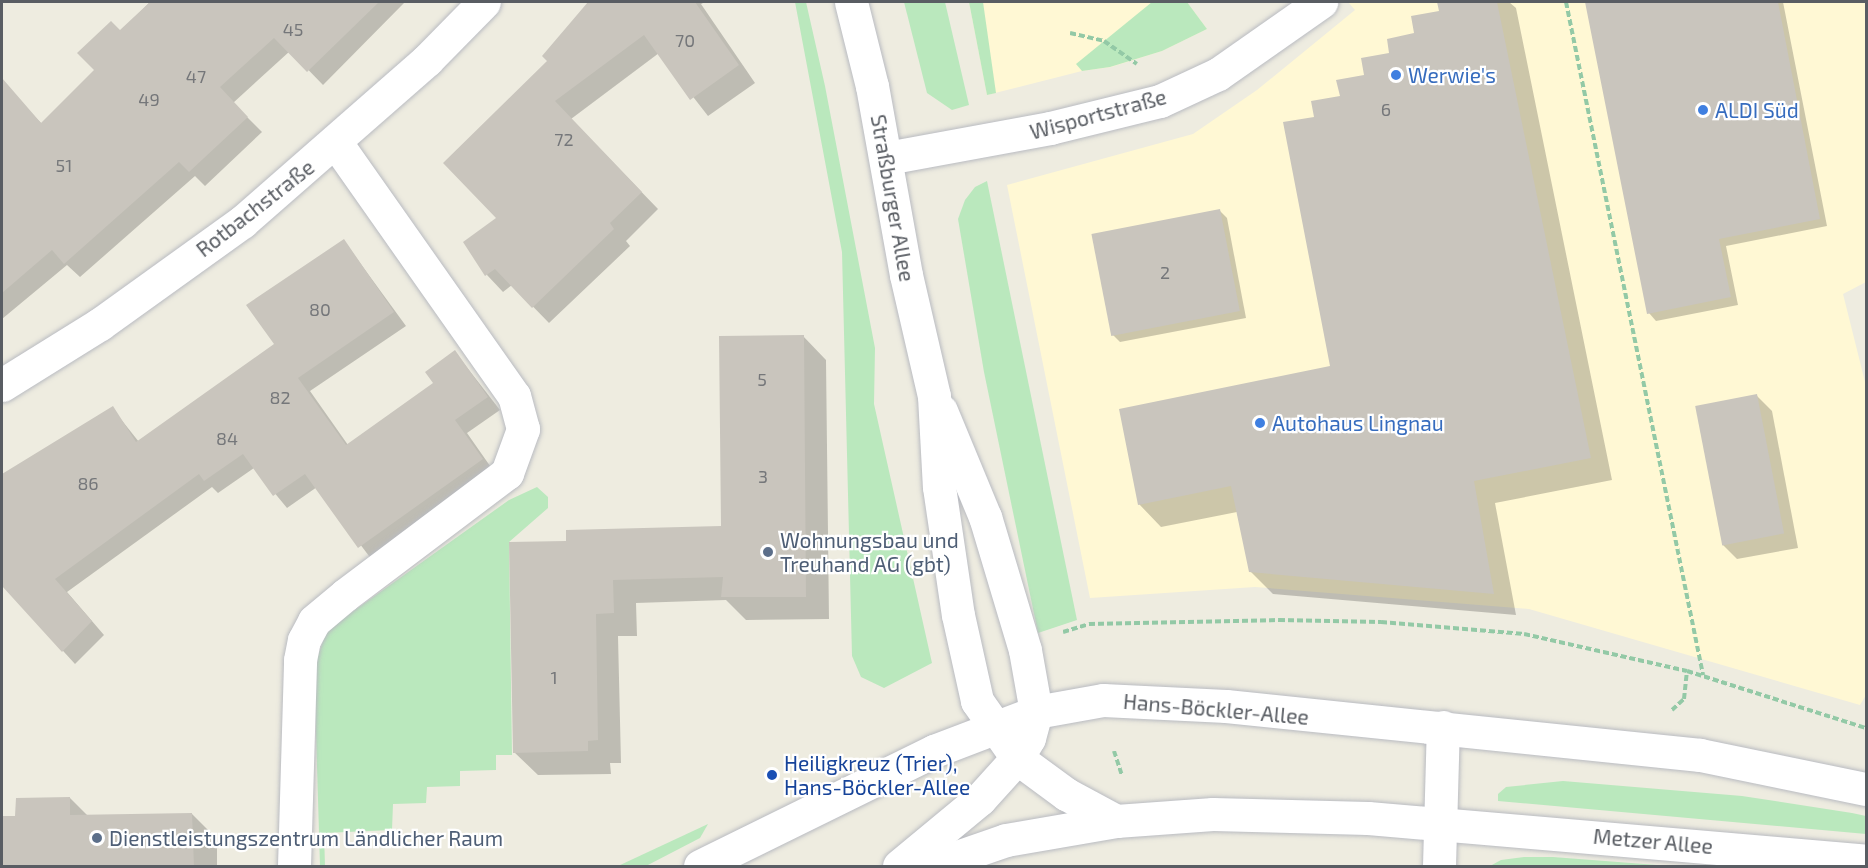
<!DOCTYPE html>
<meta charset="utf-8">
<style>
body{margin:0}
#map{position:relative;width:1868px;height:868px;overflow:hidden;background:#eeece0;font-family:"Exo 2",sans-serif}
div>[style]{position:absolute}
.commercial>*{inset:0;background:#fff8d4}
.green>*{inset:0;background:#bae8bd}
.shadow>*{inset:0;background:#0003}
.building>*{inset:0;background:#c9c5bd;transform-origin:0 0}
.path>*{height:4px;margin-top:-2px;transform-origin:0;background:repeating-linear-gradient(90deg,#93c9a6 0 6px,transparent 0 9px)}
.roads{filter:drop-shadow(0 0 2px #b9bbc1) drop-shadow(0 0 2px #b9bbc1)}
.minor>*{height:33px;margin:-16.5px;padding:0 16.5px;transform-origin:16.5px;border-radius:16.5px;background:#fff}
.dots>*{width:16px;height:16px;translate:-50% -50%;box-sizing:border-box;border:3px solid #fff;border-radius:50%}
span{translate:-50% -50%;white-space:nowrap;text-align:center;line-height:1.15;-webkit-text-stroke:4.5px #fff;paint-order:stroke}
.number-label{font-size:18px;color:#75777a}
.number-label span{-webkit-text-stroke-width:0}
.shop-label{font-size:21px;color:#366cbe}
.left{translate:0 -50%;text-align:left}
.street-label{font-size:21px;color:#595d63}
.service-label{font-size:21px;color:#4e5e75}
.transit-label{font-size:21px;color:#164399}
.frame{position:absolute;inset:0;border:3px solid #595d63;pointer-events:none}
</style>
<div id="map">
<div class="commercial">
<i style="clip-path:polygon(969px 2px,1187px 2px,1207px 29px,1162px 51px,1111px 67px,1082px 71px,987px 95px)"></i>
<i style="clip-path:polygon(1348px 2px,1866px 2px,1866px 282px,1843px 294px,1866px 386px,1866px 695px,1860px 705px,1529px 609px,1255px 587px,1090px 598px,1007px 185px,1193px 134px,1257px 90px,1355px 10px)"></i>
</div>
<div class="green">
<i style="clip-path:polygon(795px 2px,806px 2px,825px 86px,875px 348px,874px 404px,932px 663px,884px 688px,861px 677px,852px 656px,842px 252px)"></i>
<i style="clip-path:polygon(904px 2px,945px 2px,969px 105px,952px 110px,927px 93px)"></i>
<i style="clip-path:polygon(969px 2px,983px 2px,996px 93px,987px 95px)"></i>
<i style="clip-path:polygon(1152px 2px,1187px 2px,1207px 29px,1162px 51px,1110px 67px,1082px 71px,1076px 64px)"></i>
<i style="clip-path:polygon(987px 181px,1077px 620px,1038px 633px,984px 372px,958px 219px,965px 200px,975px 187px)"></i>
<i style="clip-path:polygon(537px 487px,548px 497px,548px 508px,509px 542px,512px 755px,496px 755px,496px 770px,460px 771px,460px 786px,427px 787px,426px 803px,393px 804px,392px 830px,324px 833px,325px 866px,320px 866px,314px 667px,327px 630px,509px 500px)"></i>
<i style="clip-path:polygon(1563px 781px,1742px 796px,1852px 813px,1866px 816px,1866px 834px,1498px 801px,1498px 794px,1506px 787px)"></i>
<i style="clip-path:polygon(708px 824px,700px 838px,646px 866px,618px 866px)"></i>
<i style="clip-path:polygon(1524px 857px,1553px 857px,1670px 866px,1490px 866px,1501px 860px)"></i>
</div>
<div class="shadow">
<i style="clip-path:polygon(150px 2px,405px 2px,323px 85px,290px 51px,233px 103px,262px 132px,205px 186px,195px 176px,80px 277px,67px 265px,2px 319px,2px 108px,15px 96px,42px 124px,96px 70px,120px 32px)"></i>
<i style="clip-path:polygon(590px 2px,705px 2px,701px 4px,755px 83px,708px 116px,659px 53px,571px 119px,658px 209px,626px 241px,630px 246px,549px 323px,512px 285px,503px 292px,487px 275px,498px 218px,549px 61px,544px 56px)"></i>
<i style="clip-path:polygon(1439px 2px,1509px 2px,1516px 8px,1612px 480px,1495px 503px,1516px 615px,1273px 594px,1250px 571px,1237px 512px,1161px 527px,1139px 504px,1332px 367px,1315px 118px,1441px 12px)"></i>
<i style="clip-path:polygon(1587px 2px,1783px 2px,1827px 226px,1726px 246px,1738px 305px,1656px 321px,1649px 313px)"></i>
<i style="clip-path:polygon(1220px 211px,1227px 218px,1246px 318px,1120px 342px,1112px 334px)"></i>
<i style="clip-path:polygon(344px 241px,406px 326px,310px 391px,348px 445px,435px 383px,455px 352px,500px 410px,467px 433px,495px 473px,372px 560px,317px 487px,287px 508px,254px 468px,218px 493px,212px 487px,67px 592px,104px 635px,75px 664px,2px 584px,2px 476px,112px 408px,139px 442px,276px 345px)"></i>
<i style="clip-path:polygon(803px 336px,826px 360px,829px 619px,746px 620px,726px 600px,636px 603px,637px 636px,618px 636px,621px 763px,610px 763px,611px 774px,538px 775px,514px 752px,568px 542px,723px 528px)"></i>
<i style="clip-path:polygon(1757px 396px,1772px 411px,1798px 548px,1737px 559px,1722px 544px)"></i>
<i style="clip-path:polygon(70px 798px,88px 816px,192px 814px,217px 839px,217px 866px,2px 866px,2px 817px,17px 817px)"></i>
</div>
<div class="building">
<i style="clip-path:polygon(150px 2px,379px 2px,307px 72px,274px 38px,220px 87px,248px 117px,189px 172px,179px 162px,64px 264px,52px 250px,2px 293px,2px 78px,41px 123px,94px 70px,77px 53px,111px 21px,120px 30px)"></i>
<i style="clip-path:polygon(588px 2px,695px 2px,739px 65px,690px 100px,644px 35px,555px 101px,642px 192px,610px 223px,614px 229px,532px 308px,495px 269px,485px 276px,463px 242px,496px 218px,443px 163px,547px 61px,542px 56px)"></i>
<i style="clip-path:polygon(1437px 2px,1497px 2px,1591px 458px,1474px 481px,1494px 594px,1249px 572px,1231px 486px,1138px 505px,1119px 409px,1330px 366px,1283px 122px,1314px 117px,1311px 101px,1340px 96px,1336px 80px,1364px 75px,1361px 58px,1389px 53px,1387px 39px,1414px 33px,1411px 16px,1439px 11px)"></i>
<i style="clip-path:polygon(1585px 2px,1778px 2px,1820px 219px,1719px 239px,1731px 297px,1647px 314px)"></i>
<i style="left:1220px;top:209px;width:104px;height:131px;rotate:79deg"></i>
<i style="clip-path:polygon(344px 239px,394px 312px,298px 378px,346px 445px,433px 383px,425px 372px,455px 350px,488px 397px,455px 420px,483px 459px,358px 548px,305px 474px,273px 496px,243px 454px,204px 481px,199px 474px,55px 579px,92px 621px,62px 652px,2px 586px,2px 474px,113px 406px,136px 442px,274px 344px,246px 305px)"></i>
<i style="clip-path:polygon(804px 335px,806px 597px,721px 597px,723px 577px,613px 580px,614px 613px,596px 614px,598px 740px,588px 741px,588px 751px,513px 753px,509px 542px,566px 541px,566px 530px,721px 526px,719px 336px)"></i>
<i style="left:1757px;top:394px;width:142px;height:63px;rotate:79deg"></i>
<i style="clip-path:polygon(70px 797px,70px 815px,192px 813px,194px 867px,2px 867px,2px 816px,15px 816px,16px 798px)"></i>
</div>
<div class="path">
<i style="left:1566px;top:2px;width:687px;rotate:78.49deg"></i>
<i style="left:1070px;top:33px;width:35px;rotate:13deg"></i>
<i style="left:1104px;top:41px;width:40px;rotate:34.9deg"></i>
<i style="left:1063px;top:632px;width:27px;rotate:-17deg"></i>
<i style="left:1089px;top:624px;width:190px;rotate:-1.2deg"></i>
<i style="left:1279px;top:620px;width:102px;rotate:1.1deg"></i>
<i style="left:1381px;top:622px;width:144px;rotate:4.8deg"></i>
<i style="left:1524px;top:634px;width:167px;rotate:12.8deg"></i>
<i style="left:1687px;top:671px;width:188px;rotate:17.7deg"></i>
<i style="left:1672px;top:710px;width:16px;rotate:-43deg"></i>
<i style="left:1684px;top:699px;width:28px;rotate:-84deg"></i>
<i style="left:1114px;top:751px;width:26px;rotate:72deg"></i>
</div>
<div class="roads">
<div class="minor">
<i style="left:851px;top:2px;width:87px;rotate:76deg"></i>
<i style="left:872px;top:86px;width:192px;rotate:79.8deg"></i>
<i style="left:906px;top:275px;width:124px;rotate:77deg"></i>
<i style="left:934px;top:396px;width:91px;rotate:86.9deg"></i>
<i style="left:939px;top:487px;width:129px;rotate:81.6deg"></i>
<i style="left:958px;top:615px;width:88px;rotate:77.5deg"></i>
<i style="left:977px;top:701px;width:70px;rotate:54.9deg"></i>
<i style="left:1017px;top:758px;width:61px;rotate:36.3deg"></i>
<i style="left:1066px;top:794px;width:57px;rotate:28.4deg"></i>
<i style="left:887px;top:158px;width:166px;rotate:-10.4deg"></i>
<i style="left:1050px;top:128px;width:113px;rotate:-13.8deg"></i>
<i style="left:1160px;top:101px;width:64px;rotate:-25deg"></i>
<i style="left:1218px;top:74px;width:126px;rotate:-35deg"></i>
<i style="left:2px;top:385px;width:115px;rotate:-31.9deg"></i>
<i style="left:100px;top:324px;width:175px;rotate:-35.7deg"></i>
<i style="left:242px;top:222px;width:246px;rotate:-41.2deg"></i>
<i style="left:427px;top:60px;width:81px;rotate:-45.5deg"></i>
<i style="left:294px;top:866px;width:206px;rotate:-88.3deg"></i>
<i style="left:300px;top:660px;width:20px;rotate:-79deg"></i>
<i style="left:304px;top:640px;width:21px;rotate:-62deg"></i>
<i style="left:314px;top:621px;width:40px;rotate:-40deg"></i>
<i style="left:345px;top:595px;width:203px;rotate:-37deg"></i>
<i style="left:507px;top:473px;width:47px;rotate:-70deg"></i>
<i style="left:523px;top:429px;width:34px;rotate:-105deg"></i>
<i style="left:514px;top:396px;width:309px;rotate:-125.1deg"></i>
<i style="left:700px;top:866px;width:261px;rotate:-26.2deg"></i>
<i style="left:934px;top:751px;width:109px;rotate:-20.9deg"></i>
<i style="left:1036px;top:712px;width:68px;rotate:-10.2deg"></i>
<i style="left:1103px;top:700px;width:123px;rotate:2.8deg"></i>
<i style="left:1226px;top:706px;width:477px;rotate:5.9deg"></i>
<i style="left:1700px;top:755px;width:169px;rotate:11.6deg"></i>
<i style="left:899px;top:866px;width:105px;rotate:-39.6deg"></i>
<i style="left:980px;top:799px;width:55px;rotate:-47.9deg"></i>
<i style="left:1017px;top:758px;width:23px;rotate:-59deg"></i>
<i style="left:1029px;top:738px;width:27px;rotate:-75deg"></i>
<i style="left:1036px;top:712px;width:63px;rotate:-100.1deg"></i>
<i style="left:1025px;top:650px;width:139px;rotate:-106.7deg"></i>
<i style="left:985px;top:517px;width:115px;rotate:-112.5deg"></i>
<i style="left:931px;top:866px;width:79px;rotate:-19.1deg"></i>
<i style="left:1006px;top:840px;width:112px;rotate:-9.8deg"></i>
<i style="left:1116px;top:821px;width:97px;rotate:-4.1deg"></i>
<i style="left:1213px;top:814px;width:155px;rotate:1.5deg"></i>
<i style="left:1368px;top:818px;width:500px;rotate:4.9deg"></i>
<i style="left:1439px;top:866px;width:139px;rotate:-88.4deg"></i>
</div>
</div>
<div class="dots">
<i style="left:1396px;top:75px;background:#3f7fe0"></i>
<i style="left:1703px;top:110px;background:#3f7fe0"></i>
<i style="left:1260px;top:423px;background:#3f7fe0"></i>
<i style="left:768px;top:552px;background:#5c6f8a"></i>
<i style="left:772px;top:775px;background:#1a4fb4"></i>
<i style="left:97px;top:838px;background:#5c6f8a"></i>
</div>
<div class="number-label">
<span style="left:293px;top:29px">45</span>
<span style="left:685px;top:40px">70</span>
<span style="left:196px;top:76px">47</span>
<span style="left:149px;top:99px">49</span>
<span style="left:1386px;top:109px">6</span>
<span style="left:564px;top:139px">72</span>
<span style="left:64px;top:165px">51</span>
<span style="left:1165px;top:272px">2</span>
<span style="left:320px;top:309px">80</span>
<span style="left:762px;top:379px">5</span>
<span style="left:280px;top:397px">82</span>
<span style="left:227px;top:438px">84</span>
<span style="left:763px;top:476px">3</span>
<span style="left:88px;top:483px">86</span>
<span style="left:554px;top:677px">1</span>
</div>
<div class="shop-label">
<span class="left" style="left:1408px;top:75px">Werwie's</span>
<span class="left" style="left:1715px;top:110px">ALDI Süd</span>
<span class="left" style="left:1272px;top:423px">Autohaus Lingnau</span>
</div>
<div class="street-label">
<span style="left:1098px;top:114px;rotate:-15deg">Wisportstraße</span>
<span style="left:893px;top:198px;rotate:80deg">Straßburger Allee</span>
<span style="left:255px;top:208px;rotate:-38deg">Rotbachstraße</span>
<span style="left:1216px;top:709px;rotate:5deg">Hans-Böckler-Allee</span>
<span style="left:1653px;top:841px;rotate:5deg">Metzer Allee</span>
</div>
<div class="service-label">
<span class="left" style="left:780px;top:552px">Wohnungsbau und<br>Treuhand AG (gbt)</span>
<span class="left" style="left:109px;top:838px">Dienstleistungszentrum Ländlicher Raum</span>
</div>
<div class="transit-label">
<span class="left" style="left:784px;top:775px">Heiligkreuz (Trier),<br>Hans-Böckler-Allee</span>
</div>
<div class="frame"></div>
</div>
